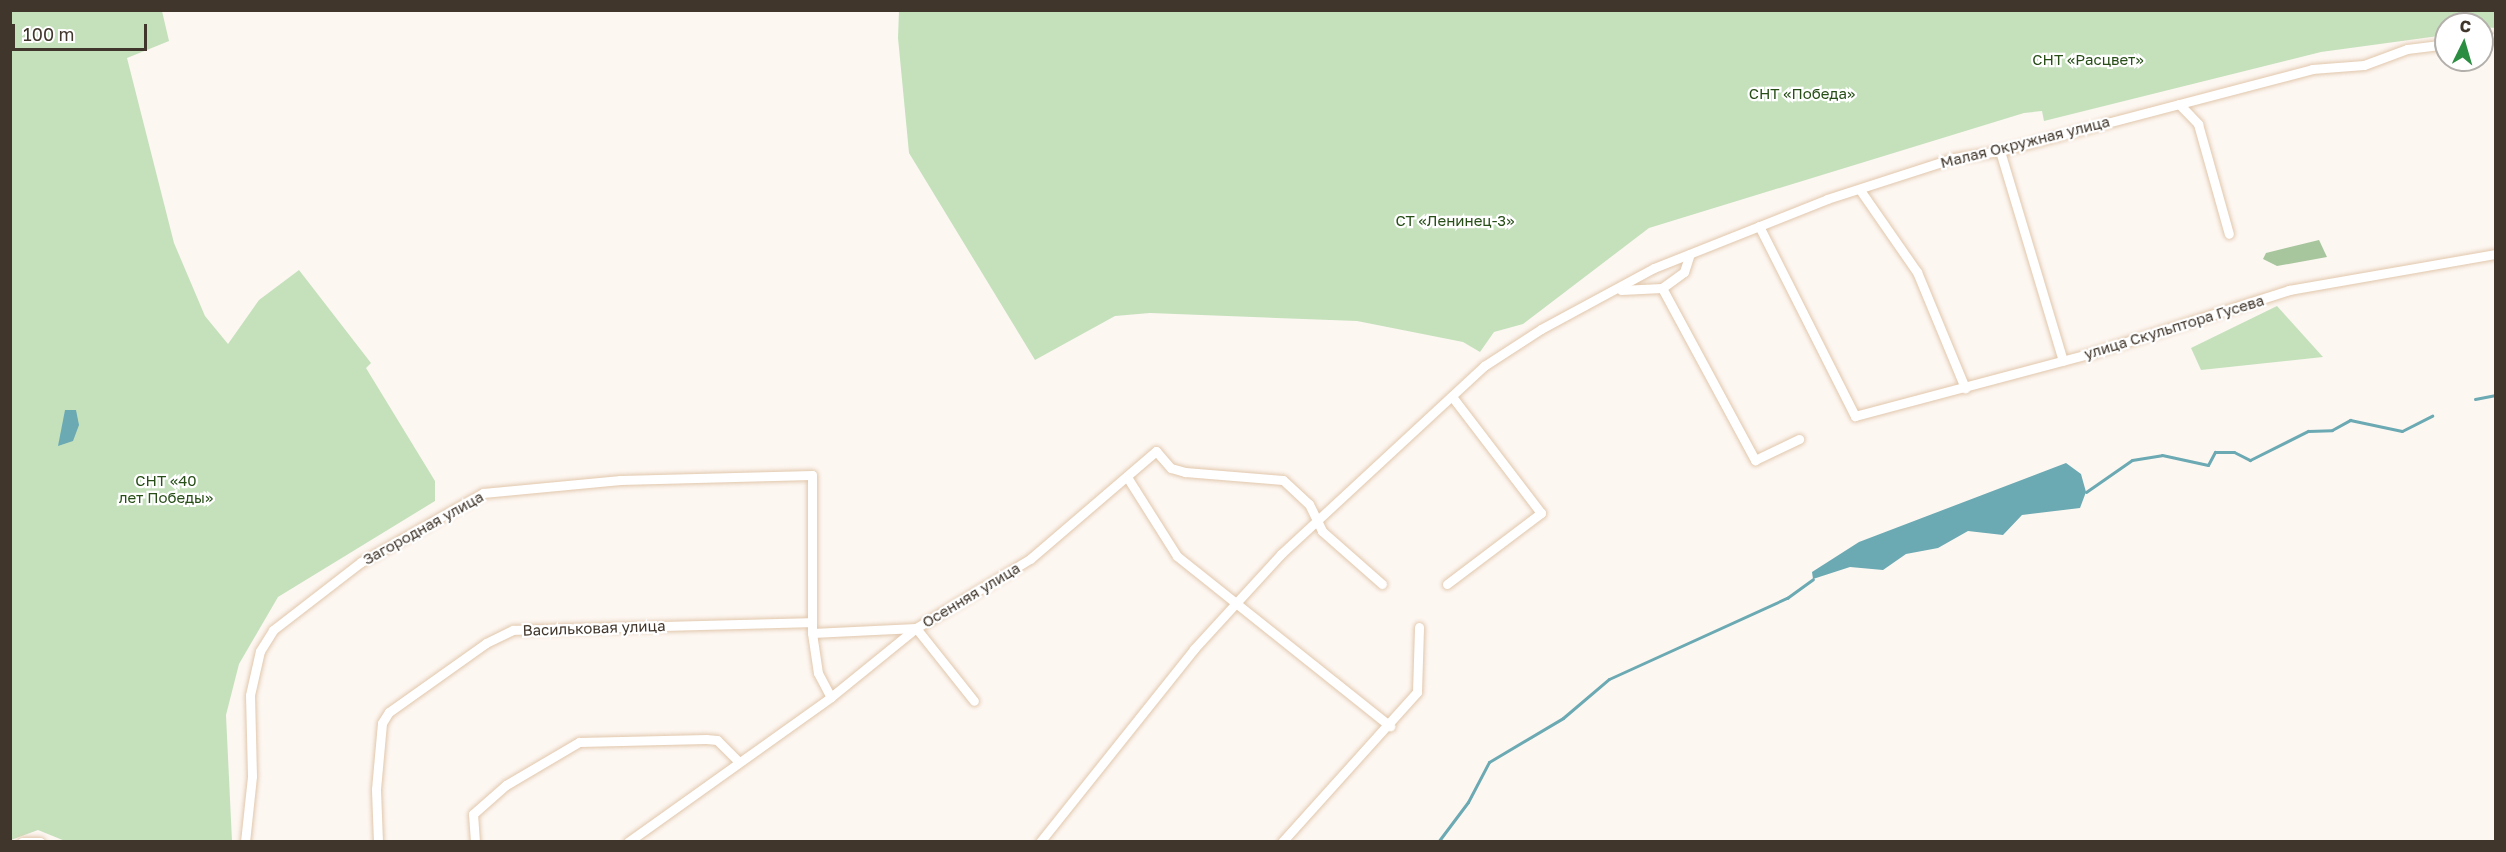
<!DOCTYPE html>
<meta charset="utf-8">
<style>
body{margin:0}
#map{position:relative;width:2506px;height:852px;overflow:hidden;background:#fdf7f2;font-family:"Golos Text",sans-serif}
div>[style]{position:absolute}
.green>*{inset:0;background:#c5e1bc}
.forest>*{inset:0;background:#a7c69d}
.water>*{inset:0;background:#6ba9b3}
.stream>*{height:3px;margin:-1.5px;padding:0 1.5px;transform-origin:1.5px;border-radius:1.5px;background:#6ba9b3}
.roads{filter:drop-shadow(0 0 2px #e1c7ac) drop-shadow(0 0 2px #e1c7ac)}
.minor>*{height:9px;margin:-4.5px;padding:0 4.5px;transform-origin:4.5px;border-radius:4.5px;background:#fff}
span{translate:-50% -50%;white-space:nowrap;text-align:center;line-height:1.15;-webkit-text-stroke:4.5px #fff;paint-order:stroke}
.park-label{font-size:15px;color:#274e17}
.street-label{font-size:15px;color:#40362b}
.frame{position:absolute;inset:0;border:12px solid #40362b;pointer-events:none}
.north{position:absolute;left:2434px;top:12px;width:60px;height:60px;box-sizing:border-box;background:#fff;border:2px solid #b3afaa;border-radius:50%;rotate:5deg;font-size:16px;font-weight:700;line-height:24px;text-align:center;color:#40362b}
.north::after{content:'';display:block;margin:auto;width:21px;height:27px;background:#2b8d41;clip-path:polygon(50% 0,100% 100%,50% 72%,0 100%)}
.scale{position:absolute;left:12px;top:24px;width:135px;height:27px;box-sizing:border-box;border:3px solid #40362b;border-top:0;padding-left:8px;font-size:18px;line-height:21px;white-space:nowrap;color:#40362b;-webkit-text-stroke:4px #fff;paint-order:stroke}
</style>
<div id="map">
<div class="green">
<i style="clip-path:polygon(2495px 10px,2495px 28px,2446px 24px,2446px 35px,2321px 52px,2044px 121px,2042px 111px,2024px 113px,1649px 228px,1523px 324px,1494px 332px,1480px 352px,1463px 342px,1357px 321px,1150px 313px,1115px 316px,1035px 360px,909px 153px,898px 38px,899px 10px)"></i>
<i style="clip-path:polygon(11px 11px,162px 11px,169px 41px,127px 58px,174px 243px,205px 316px,228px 344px,259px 300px,299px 270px,371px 363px,366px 368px,435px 481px,435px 501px,278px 597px,239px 664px,226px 715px,232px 841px,65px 841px,38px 830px,11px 840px)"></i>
<i style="clip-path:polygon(2277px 306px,2323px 357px,2201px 370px,2191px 348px)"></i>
</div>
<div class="forest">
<i style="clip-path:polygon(2319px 240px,2327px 257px,2277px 266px,2263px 259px,2266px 253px)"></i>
</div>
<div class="water">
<i style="clip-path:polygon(65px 410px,76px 410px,79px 425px,73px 441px,58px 446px)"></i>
<i style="clip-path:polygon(2066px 463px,2081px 474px,2086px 492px,2080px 508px,2022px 515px,2003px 535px,1968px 531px,1938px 548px,1906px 554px,1883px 570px,1850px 567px,1813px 579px,1812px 572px,1859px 542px)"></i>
</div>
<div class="stream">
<i style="left:2475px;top:399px;width:21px;rotate:-11deg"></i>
<i style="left:2086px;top:492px;width:56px;rotate:-34.8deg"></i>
<i style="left:2132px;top:460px;width:30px;rotate:-9deg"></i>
<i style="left:2162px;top:455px;width:47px;rotate:12.3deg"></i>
<i style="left:2208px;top:465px;width:15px;rotate:-62deg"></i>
<i style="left:2215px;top:452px;width:19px"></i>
<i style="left:2234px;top:452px;width:18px;rotate:27deg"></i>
<i style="left:2250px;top:460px;width:65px;rotate:-26.6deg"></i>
<i style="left:2308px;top:431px;width:24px;rotate:-2deg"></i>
<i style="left:2332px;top:430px;width:21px;rotate:-29deg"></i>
<i style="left:2350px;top:420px;width:53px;rotate:11.9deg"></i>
<i style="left:2402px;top:431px;width:34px;rotate:-27deg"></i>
<i style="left:1438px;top:842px;width:50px;rotate:-53.1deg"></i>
<i style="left:1468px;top:802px;width:45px;rotate:-62.3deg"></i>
<i style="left:1489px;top:762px;width:86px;rotate:-30.7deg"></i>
<i style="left:1563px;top:718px;width:60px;rotate:-40.3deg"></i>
<i style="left:1609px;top:679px;width:196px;rotate:-24.5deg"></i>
<i style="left:1787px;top:598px;width:32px;rotate:-36deg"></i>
</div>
<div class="roads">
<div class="minor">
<i style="left:2482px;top:40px;width:14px;rotate:-8deg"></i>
<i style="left:2179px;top:104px;width:28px;rotate:46deg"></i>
<i style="left:2198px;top:124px;width:114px;rotate:74.3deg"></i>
<i style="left:2000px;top:151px;width:219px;rotate:73.3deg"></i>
<i style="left:1860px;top:190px;width:100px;rotate:55.2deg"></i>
<i style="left:1917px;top:272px;width:126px;rotate:67.5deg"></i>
<i style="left:1759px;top:226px;width:213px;rotate:63.2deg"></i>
<i style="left:1855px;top:416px;width:248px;rotate:-14.9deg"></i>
<i style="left:2095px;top:352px;width:204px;rotate:-17.7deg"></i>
<i style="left:2289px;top:290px;width:210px;rotate:-9.9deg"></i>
<i style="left:1662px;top:288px;width:196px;rotate:61.6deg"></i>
<i style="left:1755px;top:460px;width:49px;rotate:-25.5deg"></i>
<i style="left:1621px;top:290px;width:41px;rotate:-2.8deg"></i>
<i style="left:1662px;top:288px;width:27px;rotate:-36deg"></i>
<i style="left:1684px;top:272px;width:19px;rotate:-72deg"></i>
<i style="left:1127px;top:477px;width:93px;rotate:57.7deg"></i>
<i style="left:1177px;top:556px;width:273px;rotate:38.6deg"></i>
<i style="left:1447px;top:584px;width:118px;rotate:-37.1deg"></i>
<i style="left:1541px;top:513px;width:145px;rotate:-127.4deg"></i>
<i style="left:812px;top:633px;width:104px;rotate:-2.8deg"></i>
<i style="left:916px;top:628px;width:93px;rotate:51.5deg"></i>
<i style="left:22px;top:842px;width:18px"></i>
<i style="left:245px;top:842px;width:66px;rotate:-83.9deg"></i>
<i style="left:252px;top:776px;width:81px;rotate:-91.4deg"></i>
<i style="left:250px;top:695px;width:45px;rotate:-77.2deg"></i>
<i style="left:260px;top:651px;width:25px;rotate:-58deg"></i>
<i style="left:273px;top:630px;width:111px;rotate:-37.7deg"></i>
<i style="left:361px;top:562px;width:140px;rotate:-29.5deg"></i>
<i style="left:483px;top:493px;width:138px;rotate:-5.4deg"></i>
<i style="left:620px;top:480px;width:192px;rotate:-1.5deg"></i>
<i style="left:812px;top:475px;width:158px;rotate:90deg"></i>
<i style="left:812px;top:633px;width:40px;rotate:81.5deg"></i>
<i style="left:818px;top:673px;width:27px;rotate:62deg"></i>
<i style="left:378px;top:842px;width:53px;rotate:-92.2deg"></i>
<i style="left:376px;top:789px;width:66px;rotate:-84.8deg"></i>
<i style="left:382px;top:723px;width:13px;rotate:-58deg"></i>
<i style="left:389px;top:712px;width:119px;rotate:-35.4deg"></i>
<i style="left:486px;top:643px;width:30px;rotate:-26deg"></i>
<i style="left:513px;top:630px;width:299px;rotate:-1.5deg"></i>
<i style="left:475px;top:842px;width:28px;rotate:-94deg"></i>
<i style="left:473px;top:814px;width:44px;rotate:-41.3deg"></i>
<i style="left:506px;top:785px;width:85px;rotate:-30.5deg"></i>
<i style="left:579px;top:742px;width:127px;rotate:-1.4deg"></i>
<i style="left:706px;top:739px;width:11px;rotate:5deg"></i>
<i style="left:717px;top:740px;width:31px;rotate:45deg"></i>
<i style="left:628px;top:842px;width:249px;rotate:-35.5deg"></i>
<i style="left:831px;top:697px;width:109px;rotate:-39.1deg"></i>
<i style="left:916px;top:628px;width:133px;rotate:-31.2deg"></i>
<i style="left:1030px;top:559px;width:166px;rotate:-40.6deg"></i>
<i style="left:1156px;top:451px;width:23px;rotate:49deg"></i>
<i style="left:1171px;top:468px;width:15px;rotate:16deg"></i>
<i style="left:1185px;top:472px;width:98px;rotate:4.7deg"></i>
<i style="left:1283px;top:480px;width:35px;rotate:43deg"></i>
<i style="left:1309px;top:504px;width:30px;rotate:64deg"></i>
<i style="left:1322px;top:531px;width:80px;rotate:41.5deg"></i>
<i style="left:1040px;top:842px;width:247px;rotate:-51.4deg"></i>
<i style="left:1194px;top:649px;width:129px;rotate:-47.5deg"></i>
<i style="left:1281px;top:554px;width:277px;rotate:-42.8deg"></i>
<i style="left:1484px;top:366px;width:68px;rotate:-33deg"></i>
<i style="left:1541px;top:329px;width:128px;rotate:-28.4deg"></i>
<i style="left:1654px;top:268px;width:186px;rotate:-21.7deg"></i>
<i style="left:1827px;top:199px;width:133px;rotate:-17.9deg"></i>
<i style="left:1954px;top:158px;width:47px;rotate:-8.7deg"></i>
<i style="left:2000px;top:151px;width:323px;rotate:-14.7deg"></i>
<i style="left:2312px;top:69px;width:52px;rotate:-4.4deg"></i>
<i style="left:2364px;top:65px;width:46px;rotate:-20.4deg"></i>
<i style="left:2407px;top:49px;width:39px;rotate:-7deg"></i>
<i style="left:1282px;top:842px;width:202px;rotate:-48deg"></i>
<i style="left:1417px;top:692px;width:65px;rotate:-88.2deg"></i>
</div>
</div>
<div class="park-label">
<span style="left:2088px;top:60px">СНТ «Расцвет»</span>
<span style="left:1802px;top:94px">СНТ «Победа»</span>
<span style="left:1455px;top:221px">СТ «Ленинец-3»</span>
<span style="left:166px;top:489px">СНТ «40<br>лет Победы»</span>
</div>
<div class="street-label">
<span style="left:2025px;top:142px;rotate:-14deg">Малая Окружная улица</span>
<span style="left:2174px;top:327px;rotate:-17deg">улица Скульптора Гусева</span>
<span style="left:423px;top:528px;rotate:-29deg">Загородная улица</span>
<span style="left:971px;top:595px;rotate:-31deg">Осенняя улица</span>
<span style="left:594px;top:628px;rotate:-2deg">Васильковая улица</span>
</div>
<div class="frame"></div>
<div class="north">С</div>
<div class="scale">100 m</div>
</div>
